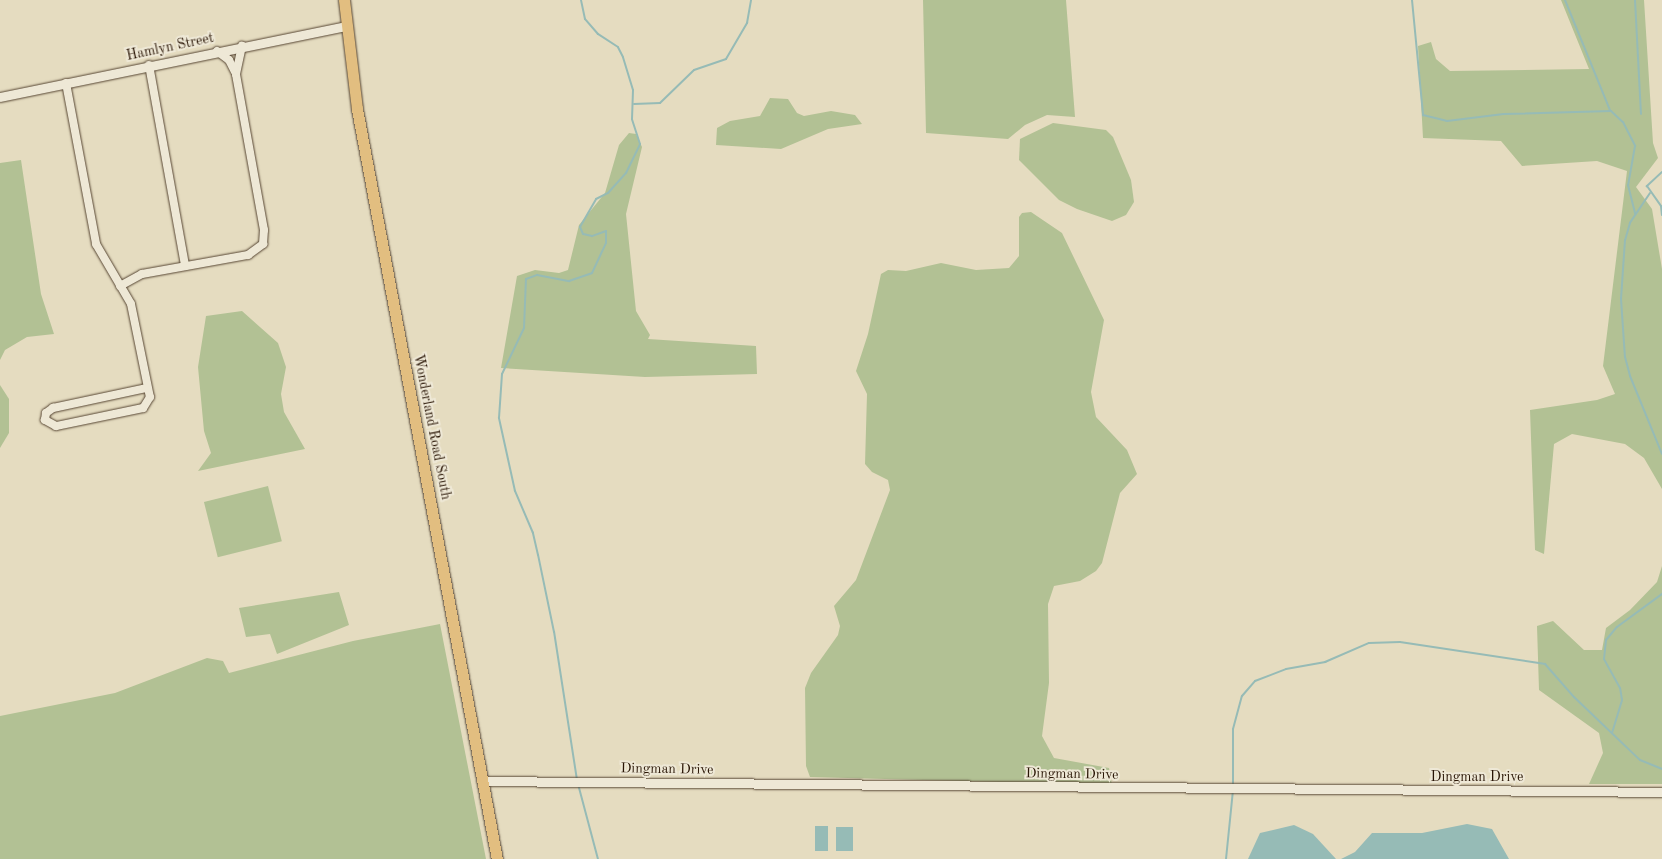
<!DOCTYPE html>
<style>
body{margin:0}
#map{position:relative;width:1662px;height:859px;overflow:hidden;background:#e5dcc0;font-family:"Old Standard TT",serif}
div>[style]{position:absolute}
.green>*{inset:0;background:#b2c194;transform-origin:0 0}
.water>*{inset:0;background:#96bbb6;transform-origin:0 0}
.stream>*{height:2px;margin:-1px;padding:0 1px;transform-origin:1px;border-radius:1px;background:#96bbb6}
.roads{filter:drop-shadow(0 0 1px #574633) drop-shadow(0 0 1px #574633)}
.minor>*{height:8px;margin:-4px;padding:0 4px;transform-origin:4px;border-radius:4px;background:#eee8d6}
.tertiary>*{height:9px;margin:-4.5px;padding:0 4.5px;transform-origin:4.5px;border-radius:4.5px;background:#eee8d6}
.primary>*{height:11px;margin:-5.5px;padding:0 5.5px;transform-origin:5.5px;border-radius:5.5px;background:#e2be80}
span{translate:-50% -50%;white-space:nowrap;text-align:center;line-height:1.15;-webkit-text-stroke:4px #eee8d6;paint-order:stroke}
.street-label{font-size:14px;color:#281404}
</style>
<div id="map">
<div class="green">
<i style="clip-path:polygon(923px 0,1066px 0,1075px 117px,1047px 115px,1025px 125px,1008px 139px,926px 133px)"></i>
<i style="clip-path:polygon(1561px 0,1644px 0,1653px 143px,1658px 158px,1636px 187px,1652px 209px,1662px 269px,1662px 489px,1644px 458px,1625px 444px,1572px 434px,1554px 444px,1544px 554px,1535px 550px,1530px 410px,1597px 400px,1615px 394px,1603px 366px,1627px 171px,1597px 161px,1522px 166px,1501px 141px,1423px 138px,1418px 46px,1431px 42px,1436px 59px,1450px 71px,1589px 69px)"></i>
<i style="clip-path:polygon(770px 98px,788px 99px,797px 113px,804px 116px,831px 111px,855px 115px,862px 124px,828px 129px,781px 149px,716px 145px,717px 128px,730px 121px,760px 116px)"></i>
<i style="clip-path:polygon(1053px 123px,1106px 130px,1113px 137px,1131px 180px,1134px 202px,1126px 215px,1112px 221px,1077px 209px,1059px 200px,1019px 160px,1020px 139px)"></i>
<i style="clip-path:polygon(629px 133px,636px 134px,642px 147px,626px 214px,636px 311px,650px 335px,648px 339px,756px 346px,757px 374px,645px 377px,501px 368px,517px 276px,535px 270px,559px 273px,568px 270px,579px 225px,605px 193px,619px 145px)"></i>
<i style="clip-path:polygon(21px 160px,41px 294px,54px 334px,27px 337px,5px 350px,0 360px,0 163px)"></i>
<i style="clip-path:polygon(1031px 212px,1062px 233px,1104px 320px,1091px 392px,1096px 417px,1127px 450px,1137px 474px,1120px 493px,1102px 563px,1096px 571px,1080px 581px,1054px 586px,1048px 604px,1049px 683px,1042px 736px,1054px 758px,1109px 768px,1112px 785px,810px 777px,806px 766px,805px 688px,811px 673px,838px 635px,840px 626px,834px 606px,856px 580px,890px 490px,888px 480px,872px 472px,865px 464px,867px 394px,856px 371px,868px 334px,881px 274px,888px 270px,906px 271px,941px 263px,976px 270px,1009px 268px,1019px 256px,1019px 217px,1022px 213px)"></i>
<i style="clip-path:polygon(242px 311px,278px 343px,286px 367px,281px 394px,284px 412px,305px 449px,198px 471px,211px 453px,204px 431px,198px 367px,206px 316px)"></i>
<i style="clip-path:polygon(0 385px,9px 399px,9px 433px,0 448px)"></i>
<i style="left:268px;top:486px;width:57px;height:66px;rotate:76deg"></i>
<i style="clip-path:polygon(1662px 566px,1662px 784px,1589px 784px,1603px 753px,1599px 733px,1539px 690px,1537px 626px,1553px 621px,1584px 650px,1602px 650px,1606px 628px,1630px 610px,1657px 582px)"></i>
<i style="clip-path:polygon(339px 592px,349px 625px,277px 654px,270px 634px,246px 637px,239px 608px)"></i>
<i style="clip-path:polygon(440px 624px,486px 859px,0 859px,0 716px,115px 693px,207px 658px,223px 661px,229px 673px,353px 641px)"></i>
</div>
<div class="water">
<i style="clip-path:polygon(1467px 824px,1492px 829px,1509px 859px,1341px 859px,1355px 852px,1372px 833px,1422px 833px)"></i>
<i style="clip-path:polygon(1294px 825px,1313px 834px,1336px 859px,1248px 859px,1260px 833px)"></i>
<i style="left:828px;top:826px;width:25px;height:13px;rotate:90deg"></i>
<i style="left:836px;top:827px;width:17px;height:24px"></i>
</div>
<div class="stream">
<i style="left:1412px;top:0;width:116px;rotate:84.5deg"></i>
<i style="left:1423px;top:115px;width:25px;rotate:14deg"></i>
<i style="left:1447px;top:121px;width:57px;rotate:-7deg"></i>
<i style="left:1504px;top:114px;width:107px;rotate:-1.6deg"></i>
<i style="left:1611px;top:111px;width:16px;rotate:43deg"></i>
<i style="left:1623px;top:122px;width:27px;rotate:63deg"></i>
<i style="left:1635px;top:146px;width:40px;rotate:100deg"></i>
<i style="left:1628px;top:185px;width:30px;rotate:76deg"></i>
<i style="left:1565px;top:0;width:119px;rotate:67.8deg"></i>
<i style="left:1635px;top:0;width:114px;rotate:87deg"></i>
<i style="left:634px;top:104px;width:26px;rotate:-2deg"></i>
<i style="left:660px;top:103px;width:47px;rotate:-44.1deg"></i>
<i style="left:694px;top:70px;width:34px;rotate:-19deg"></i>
<i style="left:726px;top:59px;width:42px;rotate:-59.7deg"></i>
<i style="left:747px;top:23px;width:23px;rotate:-80deg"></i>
<i style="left:1662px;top:172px;width:21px;rotate:137deg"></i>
<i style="left:1647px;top:186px;width:24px;rotate:55deg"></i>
<i style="left:1661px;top:206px;width:9px;rotate:84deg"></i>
<i style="left:1650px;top:193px;width:36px;rotate:124deg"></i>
<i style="left:1630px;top:223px;width:18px;rotate:106deg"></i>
<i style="left:1625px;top:240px;width:59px;rotate:93.9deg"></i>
<i style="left:1621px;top:299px;width:58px;rotate:86.1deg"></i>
<i style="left:1625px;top:357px;width:20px;rotate:75deg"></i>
<i style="left:1630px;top:376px;width:84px;rotate:67.7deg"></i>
<i style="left:1612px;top:733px;width:34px;rotate:-73deg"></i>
<i style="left:1622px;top:700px;width:12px;rotate:-99deg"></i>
<i style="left:1620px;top:688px;width:33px;rotate:-119deg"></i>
<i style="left:1604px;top:659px;width:19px;rotate:-84deg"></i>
<i style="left:1606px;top:640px;width:17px;rotate:-50deg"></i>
<i style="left:1617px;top:627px;width:56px;rotate:-36.3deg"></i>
<i style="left:577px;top:780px;width:150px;rotate:-98.8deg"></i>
<i style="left:554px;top:632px;width:79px;rotate:-101.7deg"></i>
<i style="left:538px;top:555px;width:23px;rotate:-103deg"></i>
<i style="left:533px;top:533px;width:46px;rotate:-113.2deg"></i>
<i style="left:515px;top:491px;width:75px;rotate:-102.4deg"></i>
<i style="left:499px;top:418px;width:44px;rotate:-86.1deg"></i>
<i style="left:502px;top:374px;width:51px;rotate:-64.4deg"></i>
<i style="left:524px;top:328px;width:49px;rotate:-87.7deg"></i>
<i style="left:526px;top:279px;width:12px;rotate:-20deg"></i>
<i style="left:537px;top:275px;width:33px;rotate:11deg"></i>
<i style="left:569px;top:281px;width:24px;rotate:-19deg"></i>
<i style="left:592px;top:273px;width:33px;rotate:-65deg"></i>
<i style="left:606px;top:243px;width:12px;rotate:-90deg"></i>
<i style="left:606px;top:231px;width:15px;rotate:160deg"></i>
<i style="left:592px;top:236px;width:9px;rotate:-167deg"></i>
<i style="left:583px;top:234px;width:8px;rotate:-113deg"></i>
<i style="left:580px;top:227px;width:32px;rotate:-60deg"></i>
<i style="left:596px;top:199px;width:13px;rotate:-27deg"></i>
<i style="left:608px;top:193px;width:27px;rotate:-48deg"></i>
<i style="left:626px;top:173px;width:32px;rotate:-64deg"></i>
<i style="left:640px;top:144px;width:26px;rotate:-108deg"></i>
<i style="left:632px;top:119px;width:29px;rotate:-88deg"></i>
<i style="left:633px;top:90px;width:34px;rotate:-107deg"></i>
<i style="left:623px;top:57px;width:11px;rotate:-117deg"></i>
<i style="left:618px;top:47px;width:24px;rotate:-147deg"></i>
<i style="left:598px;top:34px;width:20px;rotate:-131deg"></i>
<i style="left:585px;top:19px;width:19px;rotate:-102deg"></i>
<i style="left:578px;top:784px;width:78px;rotate:75.1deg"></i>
<i style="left:1233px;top:785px;width:56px;rotate:-90deg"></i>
<i style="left:1233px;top:729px;width:34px;rotate:-75deg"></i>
<i style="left:1242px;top:696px;width:20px;rotate:-49deg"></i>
<i style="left:1255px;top:681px;width:33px;rotate:-21deg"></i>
<i style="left:1286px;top:669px;width:40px;rotate:-10deg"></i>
<i style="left:1325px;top:662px;width:48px;rotate:-23.4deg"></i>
<i style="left:1369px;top:643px;width:31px;rotate:-2deg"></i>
<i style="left:1400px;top:642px;width:147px;rotate:8.6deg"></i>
<i style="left:1545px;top:664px;width:44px;rotate:48.7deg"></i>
<i style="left:1574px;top:697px;width:91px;rotate:43.7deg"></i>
<i style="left:1640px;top:760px;width:24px;rotate:22deg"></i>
<i style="left:1226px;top:859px;width:69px;rotate:-84.2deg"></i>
</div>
<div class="roads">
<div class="minor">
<i style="left:217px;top:51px;width:15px;rotate:37deg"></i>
<i style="left:229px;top:60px;width:13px;rotate:63deg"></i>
<i style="left:149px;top:65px;width:204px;rotate:79.8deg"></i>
<i style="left:66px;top:83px;width:164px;rotate:79.4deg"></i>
<i style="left:96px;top:244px;width:69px;rotate:59.7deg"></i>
<i style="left:131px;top:304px;width:95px;rotate:78.5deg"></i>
<i style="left:150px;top:397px;width:13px;rotate:122deg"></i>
<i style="left:143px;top:408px;width:89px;rotate:168.3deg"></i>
<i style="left:56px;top:426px;width:13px;rotate:-151deg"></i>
<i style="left:45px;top:420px;width:7px;rotate:-82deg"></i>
<i style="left:46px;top:413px;width:9px;rotate:-36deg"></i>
<i style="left:53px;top:408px;width:95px;rotate:-12.1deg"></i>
<i style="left:120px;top:286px;width:25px;rotate:-29deg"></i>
<i style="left:142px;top:274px;width:108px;rotate:-10.2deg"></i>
<i style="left:248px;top:255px;width:19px;rotate:-36deg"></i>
<i style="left:263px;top:244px;width:14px;rotate:-86deg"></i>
<i style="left:264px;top:230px;width:158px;rotate:-100.2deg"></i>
<i style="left:236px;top:74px;width:29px;rotate:-78deg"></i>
</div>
<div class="tertiary">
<i style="left:0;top:97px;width:353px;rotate:-11.6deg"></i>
<i style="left:482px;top:781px;width:1180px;rotate:0.53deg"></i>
</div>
<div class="primary">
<i style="left:344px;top:0;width:110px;rotate:83.2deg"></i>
<i style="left:357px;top:109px;width:763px;rotate:79.43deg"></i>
</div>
</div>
<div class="street-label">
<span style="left:170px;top:47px;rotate:-12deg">Hamlyn Street</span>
<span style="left:432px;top:427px;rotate:79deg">Wonderland Road South</span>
<span style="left:667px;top:769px;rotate:1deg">Dingman Drive</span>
<span style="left:1072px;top:774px;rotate:1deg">Dingman Drive</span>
<span style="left:1477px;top:777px">Dingman Drive</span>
</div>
</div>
